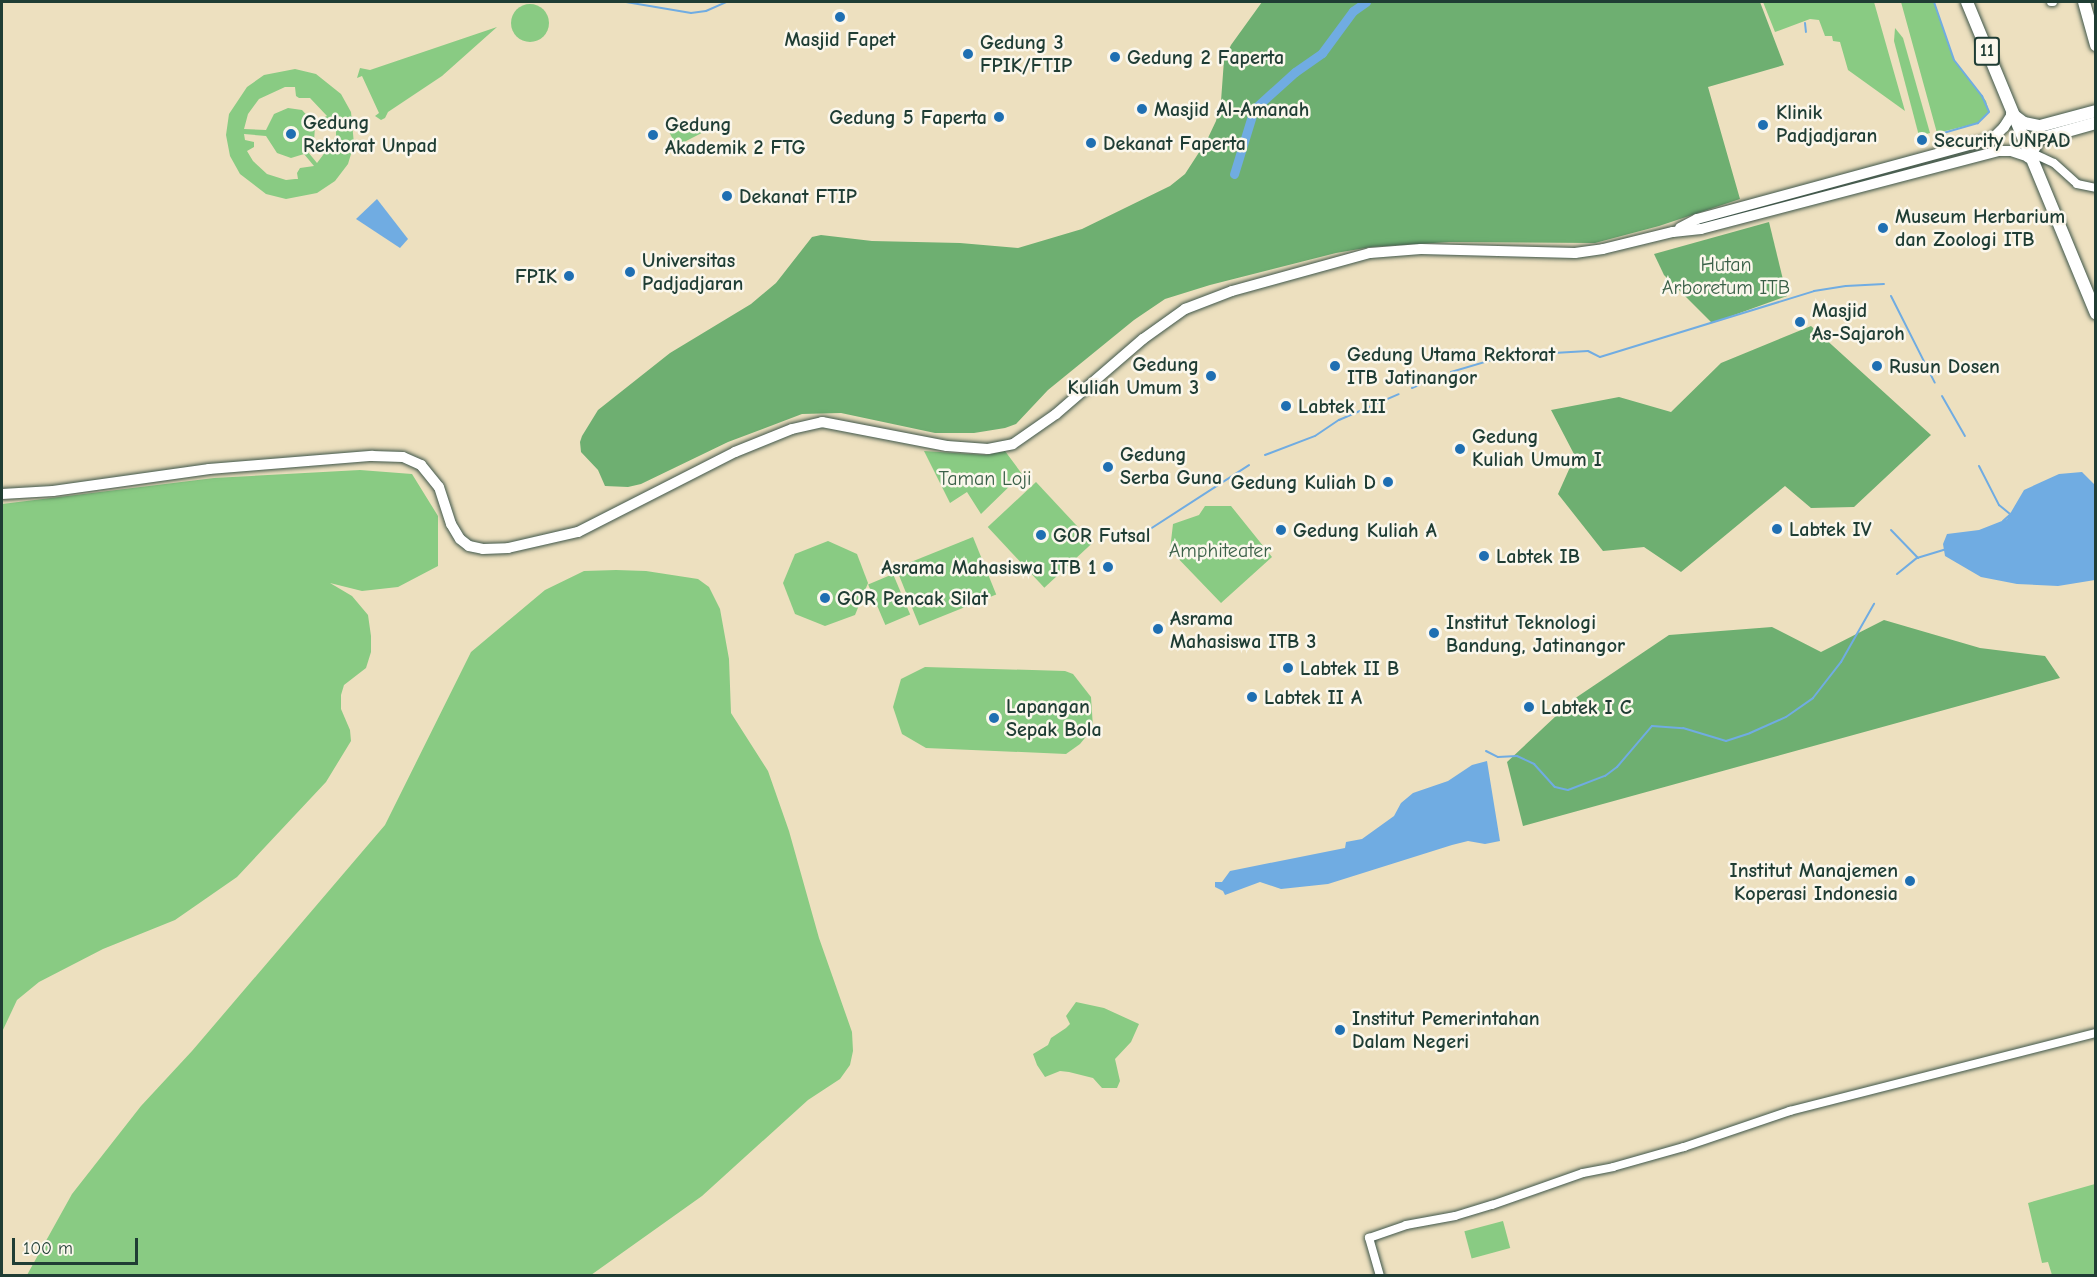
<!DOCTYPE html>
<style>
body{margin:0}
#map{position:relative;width:2097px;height:1277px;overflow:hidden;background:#ede0bf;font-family:"Comic Neue",sans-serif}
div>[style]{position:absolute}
.green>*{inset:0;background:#89cb83;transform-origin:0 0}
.round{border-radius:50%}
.forest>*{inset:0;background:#6eaf71}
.water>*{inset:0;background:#70ace2}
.stream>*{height:2px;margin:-1px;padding:0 1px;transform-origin:1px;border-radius:1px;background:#70ace2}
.canal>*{height:9px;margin:-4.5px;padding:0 4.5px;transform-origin:4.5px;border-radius:4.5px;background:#70ace2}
.roads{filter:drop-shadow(0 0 2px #3e5549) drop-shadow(0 0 2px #3e5549)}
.minor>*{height:8px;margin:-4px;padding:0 4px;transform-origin:4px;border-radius:4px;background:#fff}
.secondary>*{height:10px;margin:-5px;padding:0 5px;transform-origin:5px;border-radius:5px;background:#fff}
.trunk>*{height:12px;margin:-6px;padding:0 6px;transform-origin:6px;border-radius:6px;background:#fff}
.dots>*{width:16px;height:16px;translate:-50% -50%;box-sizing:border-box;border:3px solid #fbf7ec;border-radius:50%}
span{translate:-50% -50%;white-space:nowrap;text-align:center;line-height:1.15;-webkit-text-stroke:5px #fbf7ec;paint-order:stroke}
.shield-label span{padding:2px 4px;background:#fbf7ec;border:2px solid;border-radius:4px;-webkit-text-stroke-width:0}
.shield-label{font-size:18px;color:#1f3d34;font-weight:700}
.poi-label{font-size:20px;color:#1f3d34;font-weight:700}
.left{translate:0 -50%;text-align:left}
.right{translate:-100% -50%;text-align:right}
.park-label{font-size:20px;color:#3a6048}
.frame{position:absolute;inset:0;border:3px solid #1f3d34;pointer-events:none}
.scale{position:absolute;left:12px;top:1238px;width:126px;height:27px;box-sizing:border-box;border:3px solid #1f3d34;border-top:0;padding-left:8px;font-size:18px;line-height:21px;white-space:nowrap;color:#1f3d34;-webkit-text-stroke:4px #fbf7ec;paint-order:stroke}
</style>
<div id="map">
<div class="green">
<i style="clip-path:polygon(1763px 2px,1874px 2px,1905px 111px,1848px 70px,1840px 42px,1833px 41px,1832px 36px,1825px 36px,1819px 20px,1810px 19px,1775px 32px)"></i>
<i style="clip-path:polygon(1901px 2px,1934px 2px,1954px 60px,1986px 101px,1989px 112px,1978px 123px,1937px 133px)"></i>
<i class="round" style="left:511px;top:4px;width:38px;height:38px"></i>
<i style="clip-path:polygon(497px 27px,442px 76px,388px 112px,385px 118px,381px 120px,375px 116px,379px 113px,362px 76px,357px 78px,360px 68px,370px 70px)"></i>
<i style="clip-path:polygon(1895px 28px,1903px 38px,1930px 133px,1919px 136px,1894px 41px)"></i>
<i style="clip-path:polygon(evenodd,295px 69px,316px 74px,341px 94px,351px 112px,354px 144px,348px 164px,335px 181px,317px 193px,286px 199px,266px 194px,240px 174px,230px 156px,226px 135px,229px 114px,247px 87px,264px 75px,295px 69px,285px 87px,295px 87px,296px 96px,299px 98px,310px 98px,327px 116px,313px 122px,302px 110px,288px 108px,274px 114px,266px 130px,244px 129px,248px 114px,259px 99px,285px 87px,295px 69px,329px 121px,331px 127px,336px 126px,336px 143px,332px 153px,326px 151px,317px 163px,308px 152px,314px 142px,315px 126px,329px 121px,295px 69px,244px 134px,266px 136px,277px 153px,291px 158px,304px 154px,314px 166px,300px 168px,297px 173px,298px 179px,295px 179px,286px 180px,267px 174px,253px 161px,247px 151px,254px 147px,254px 142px,245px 140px,244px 134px)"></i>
<i style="left:694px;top:119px;width:16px;height:28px;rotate:63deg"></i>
<i style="clip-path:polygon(924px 451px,986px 455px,1005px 451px,1022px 474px,981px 514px,967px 492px,950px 503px)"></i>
<i style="clip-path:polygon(360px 470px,412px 474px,438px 516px,438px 566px,398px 587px,362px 591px,330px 583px,352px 596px,368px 615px,371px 636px,371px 652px,366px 668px,344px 685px,341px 695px,341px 709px,350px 730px,351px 741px,326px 782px,237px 877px,175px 920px,103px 949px,39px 982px,17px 1000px,2px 1032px,2px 504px,214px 478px)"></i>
<i style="left:1036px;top:482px;width:83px;height:66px;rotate:47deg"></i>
<i style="clip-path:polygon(1205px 506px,1231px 506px,1272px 557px,1221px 603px,1170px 550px,1173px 524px,1199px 515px)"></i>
<i style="left:973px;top:537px;width:62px;height:83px;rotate:68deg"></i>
<i style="clip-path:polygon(828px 541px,857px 554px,868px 583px,855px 615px,825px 626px,795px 614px,783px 583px,795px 554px)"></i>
<i style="clip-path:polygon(616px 570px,646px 571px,698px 579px,709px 587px,720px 609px,729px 659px,731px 713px,768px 771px,789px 831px,819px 938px,852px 1032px,853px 1051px,850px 1065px,840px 1079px,808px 1100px,702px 1196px,591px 1275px,27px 1275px,72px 1194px,141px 1106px,192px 1051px,385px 825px,471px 652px,545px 590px,584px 571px)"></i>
<i style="left:893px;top:574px;width:44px;height:27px;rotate:67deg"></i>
<i style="clip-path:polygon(925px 667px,1065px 671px,1073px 674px,1091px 697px,1093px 728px,1080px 744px,1066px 754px,926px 748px,902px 734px,893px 707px,901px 679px)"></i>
<i style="clip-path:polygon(1076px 1002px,1104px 1008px,1139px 1024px,1131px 1042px,1115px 1059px,1120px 1081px,1117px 1088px,1102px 1088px,1093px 1078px,1069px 1072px,1060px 1071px,1045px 1077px,1037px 1065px,1033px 1054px,1048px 1045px,1051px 1038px,1066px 1028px,1070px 1024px,1066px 1016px)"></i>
<i style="clip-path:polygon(2095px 1184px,2095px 1275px,2052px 1275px,2048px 1262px,2042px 1263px,2028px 1203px)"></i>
<i style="left:1503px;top:1221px;width:28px;height:40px;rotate:75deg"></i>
</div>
<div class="forest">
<i style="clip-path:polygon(1262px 2px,1760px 2px,1784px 65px,1708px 87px,1740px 199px,1659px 226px,1595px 243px,1449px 242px,1371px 247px,1336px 253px,1210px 285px,1165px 299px,1134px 320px,1048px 390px,1016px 424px,1005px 428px,974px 433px,935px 433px,841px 413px,802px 414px,728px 442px,641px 484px,628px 487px,605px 486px,598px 470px,581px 452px,580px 442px,582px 436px,598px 410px,670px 353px,751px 304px,776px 283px,812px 237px,821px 235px,872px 241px,960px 243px,1018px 248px,1082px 229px,1170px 186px,1185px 174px,1207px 140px,1216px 121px,1221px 101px,1224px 60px,1231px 45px)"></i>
<i style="clip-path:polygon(1769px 222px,1787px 296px,1712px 323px,1664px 275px,1654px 254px)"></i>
<i style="clip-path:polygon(1811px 326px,1931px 435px,1854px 507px,1811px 508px,1785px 486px,1681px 572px,1644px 547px,1603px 551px,1558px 494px,1575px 456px,1551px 410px,1619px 397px,1671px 412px,1721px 363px)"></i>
<i style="clip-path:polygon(1884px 620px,1980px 648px,2045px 656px,2060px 678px,1523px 826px,1507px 762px,1574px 699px,1669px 635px,1772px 627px,1821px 652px)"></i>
</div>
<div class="water">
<i style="clip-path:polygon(377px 199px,408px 239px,400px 248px,356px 219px)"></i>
<i style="clip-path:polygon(2082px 472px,2095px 485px,2095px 580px,2058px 586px,2017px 584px,1981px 577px,1945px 556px,1943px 544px,1947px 534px,1979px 530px,2007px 519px,2024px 490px,2059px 474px)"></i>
<i style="clip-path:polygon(1487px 761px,1500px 841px,1485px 844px,1468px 841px,1452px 845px,1328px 884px,1281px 889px,1260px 882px,1225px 895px,1223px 891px,1215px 887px,1215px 882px,1222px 882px,1230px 871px,1345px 848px,1346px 842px,1362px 839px,1394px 816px,1401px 803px,1413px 793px,1448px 781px,1472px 765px)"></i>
</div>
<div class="stream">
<i style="left:626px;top:2px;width:66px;rotate:9.6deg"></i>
<i style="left:691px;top:13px;width:15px;rotate:-8deg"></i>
<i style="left:706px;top:11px;width:22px;rotate:-24deg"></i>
<i style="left:1934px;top:2px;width:61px;rotate:71deg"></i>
<i style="left:1954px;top:60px;width:46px;rotate:52.1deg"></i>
<i style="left:1982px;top:96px;width:17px;rotate:66deg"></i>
<i style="left:1989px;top:112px;width:16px;rotate:135deg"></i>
<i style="left:1978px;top:123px;width:37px;rotate:164deg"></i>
<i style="left:1942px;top:133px;width:8px;rotate:104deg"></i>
<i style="left:1805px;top:23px;width:9px;rotate:84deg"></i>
<i style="left:1891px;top:296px;width:97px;rotate:63.2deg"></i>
<i style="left:1451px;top:372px;width:56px;rotate:-16.5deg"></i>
<i style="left:1505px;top:356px;width:83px;rotate:-3.4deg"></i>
<i style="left:1588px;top:351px;width:13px;rotate:27deg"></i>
<i style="left:1600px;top:357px;width:224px;rotate:-17.1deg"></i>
<i style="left:1814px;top:291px;width:32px;rotate:-9deg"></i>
<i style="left:1846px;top:286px;width:38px;rotate:-3deg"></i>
<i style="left:1412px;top:388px;width:27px;rotate:-24deg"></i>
<i style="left:1942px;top:396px;width:46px;rotate:60.1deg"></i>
<i style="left:1265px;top:455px;width:53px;rotate:-20.8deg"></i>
<i style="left:1315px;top:436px;width:29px;rotate:-34deg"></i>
<i style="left:1339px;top:420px;width:65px;rotate:-23.4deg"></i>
<i style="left:1979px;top:466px;width:44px;rotate:62.9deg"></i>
<i style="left:1999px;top:505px;width:13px;rotate:39deg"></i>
<i style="left:2003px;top:521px;width:12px;rotate:-42deg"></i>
<i style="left:1891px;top:530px;width:39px;rotate:46deg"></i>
<i style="left:1144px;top:533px;width:125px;rotate:-32.9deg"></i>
<i style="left:1897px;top:574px;width:26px;rotate:-39deg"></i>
<i style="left:1917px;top:558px;width:31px;rotate:-17deg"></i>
<i style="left:1486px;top:751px;width:13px;rotate:27deg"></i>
<i style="left:1498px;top:757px;width:19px;rotate:-3deg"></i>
<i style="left:1517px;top:756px;width:19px;rotate:25deg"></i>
<i style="left:1534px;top:764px;width:31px;rotate:48deg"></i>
<i style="left:1555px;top:787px;width:13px;rotate:13deg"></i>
<i style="left:1568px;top:790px;width:40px;rotate:-21deg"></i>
<i style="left:1605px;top:776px;width:15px;rotate:-37deg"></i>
<i style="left:1617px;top:767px;width:54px;rotate:-49.5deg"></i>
<i style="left:1652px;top:726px;width:31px;rotate:4deg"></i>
<i style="left:1683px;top:728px;width:45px;rotate:16.8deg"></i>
<i style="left:1726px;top:741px;width:25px;rotate:-18deg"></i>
<i style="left:1750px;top:733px;width:39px;rotate:-24deg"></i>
<i style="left:1786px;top:717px;width:33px;rotate:-35deg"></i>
<i style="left:1813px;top:698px;width:46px;rotate:-52.1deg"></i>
<i style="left:1841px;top:662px;width:67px;rotate:-60.4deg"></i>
</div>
<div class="canal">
<i style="left:1234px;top:174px;width:68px;rotate:-72.9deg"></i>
<i style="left:1254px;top:109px;width:55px;rotate:-42.1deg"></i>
<i style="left:1295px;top:72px;width:33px;rotate:-35deg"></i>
<i style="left:1322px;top:53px;width:52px;rotate:-53.6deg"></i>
<i style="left:1353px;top:11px;width:16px;rotate:-35deg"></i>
</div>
<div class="roads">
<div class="minor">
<i style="left:2051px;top:2px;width:2px"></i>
<i style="left:2030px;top:152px;width:26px;rotate:25deg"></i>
<i style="left:2054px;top:163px;width:31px;rotate:42deg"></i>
<i style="left:2077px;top:184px;width:19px;rotate:12deg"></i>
<i style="left:1380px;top:1276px;width:40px;rotate:-106deg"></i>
<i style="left:1369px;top:1238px;width:39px;rotate:-19deg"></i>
<i style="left:1406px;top:1225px;width:50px;rotate:-10.4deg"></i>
<i style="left:1455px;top:1216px;width:39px;rotate:-17deg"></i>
<i style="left:1492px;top:1205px;width:96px;rotate:-19.4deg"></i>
<i style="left:1583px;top:1173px;width:31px;rotate:-11deg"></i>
<i style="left:1613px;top:1167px;width:74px;rotate:-15.7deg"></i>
<i style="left:1684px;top:1147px;width:112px;rotate:-18.8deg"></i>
<i style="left:1790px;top:1111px;width:316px;rotate:-14.3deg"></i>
</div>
<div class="secondary">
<i style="left:1680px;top:228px;width:19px;rotate:-28deg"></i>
<i style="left:1697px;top:219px;width:306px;rotate:-15.2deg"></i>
<i style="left:1992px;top:139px;width:17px;rotate:-45deg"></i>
<i style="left:2004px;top:127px;width:15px;rotate:-58deg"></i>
<i style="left:2px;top:494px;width:51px;rotate:-3.4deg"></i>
<i style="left:53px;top:491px;width:158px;rotate:-8deg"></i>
<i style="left:209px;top:469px;width:164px;rotate:-4.6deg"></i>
<i style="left:372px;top:456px;width:31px;rotate:2deg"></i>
<i style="left:403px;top:457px;width:20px;rotate:24deg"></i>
<i style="left:421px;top:465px;width:28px;rotate:51deg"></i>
<i style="left:439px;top:487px;width:39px;rotate:72deg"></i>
<i style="left:451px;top:524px;width:17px;rotate:59deg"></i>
<i style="left:460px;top:539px;width:11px;rotate:38deg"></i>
<i style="left:469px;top:546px;width:14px;rotate:12deg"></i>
<i style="left:483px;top:549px;width:25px;rotate:-2deg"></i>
<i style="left:508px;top:548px;width:72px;rotate:-12.9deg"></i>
<i style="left:578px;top:532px;width:176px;rotate:-27deg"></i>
<i style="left:735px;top:452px;width:61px;rotate:-22deg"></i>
<i style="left:792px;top:429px;width:31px;rotate:-13deg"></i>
<i style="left:822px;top:422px;width:127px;rotate:10.9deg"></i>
<i style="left:947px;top:446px;width:41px;rotate:4.2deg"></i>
<i style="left:988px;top:449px;width:25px;rotate:-11deg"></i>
<i style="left:1013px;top:444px;width:52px;rotate:-34.9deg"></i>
<i style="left:1056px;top:414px;width:115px;rotate:-40.8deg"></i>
<i style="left:1143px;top:339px;width:52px;rotate:-35.5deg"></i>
<i style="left:1185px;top:309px;width:50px;rotate:-21deg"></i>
<i style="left:1232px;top:291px;width:143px;rotate:-15.4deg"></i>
<i style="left:1370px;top:253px;width:51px;rotate:-4.5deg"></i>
<i style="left:1421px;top:249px;width:154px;rotate:1.5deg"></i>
<i style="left:1575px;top:253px;width:28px;rotate:-8deg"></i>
<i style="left:1603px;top:249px;width:72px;rotate:-13.7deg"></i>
<i style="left:1673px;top:232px;width:28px;rotate:-6deg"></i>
<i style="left:1701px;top:229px;width:307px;rotate:-14.7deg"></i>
<i style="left:1998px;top:151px;width:13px"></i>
<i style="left:2011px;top:151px;width:19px;rotate:18deg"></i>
</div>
<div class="trunk">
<i style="left:1967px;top:2px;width:337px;rotate:67.5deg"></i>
<i style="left:2084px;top:2px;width:45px;rotate:74.4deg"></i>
<i style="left:2012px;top:114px;width:15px;rotate:37deg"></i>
<i style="left:2024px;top:123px;width:16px;rotate:11deg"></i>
<i style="left:2040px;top:126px;width:58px;rotate:-15deg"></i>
<i style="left:2029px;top:157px;width:21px;rotate:-61deg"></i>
<i style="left:2039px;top:139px;width:59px;rotate:-15.7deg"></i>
</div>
</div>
<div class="dots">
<i style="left:840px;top:17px;background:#1f6fb2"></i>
<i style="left:968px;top:54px;background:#1f6fb2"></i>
<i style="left:1115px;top:57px;background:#1f6fb2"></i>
<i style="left:1142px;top:109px;background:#1f6fb2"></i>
<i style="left:999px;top:117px;background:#1f6fb2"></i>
<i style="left:1763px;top:125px;background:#1f6fb2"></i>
<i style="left:291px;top:134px;background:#1f6fb2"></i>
<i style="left:653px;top:135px;background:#1f6fb2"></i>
<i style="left:1922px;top:140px;background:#1f6fb2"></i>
<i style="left:1091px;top:143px;background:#1f6fb2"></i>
<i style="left:727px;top:196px;background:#1f6fb2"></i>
<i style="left:1883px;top:228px;background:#1f6fb2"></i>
<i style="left:630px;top:272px;background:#1f6fb2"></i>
<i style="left:569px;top:276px;background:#1f6fb2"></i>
<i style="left:1800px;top:322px;background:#1f6fb2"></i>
<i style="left:1335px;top:366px;background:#1f6fb2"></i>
<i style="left:1877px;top:366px;background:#1f6fb2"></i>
<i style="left:1211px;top:376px;background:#1f6fb2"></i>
<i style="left:1286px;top:406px;background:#1f6fb2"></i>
<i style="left:1460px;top:449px;background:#1f6fb2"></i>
<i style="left:1108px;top:467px;background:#1f6fb2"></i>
<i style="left:1388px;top:482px;background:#1f6fb2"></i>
<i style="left:1777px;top:529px;background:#1f6fb2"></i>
<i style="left:1281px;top:530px;background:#1f6fb2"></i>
<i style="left:1041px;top:535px;background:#1f6fb2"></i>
<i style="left:1484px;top:556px;background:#1f6fb2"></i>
<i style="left:1108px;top:567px;background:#1f6fb2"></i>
<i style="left:825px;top:598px;background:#1f6fb2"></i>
<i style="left:1158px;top:629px;background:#1f6fb2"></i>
<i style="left:1434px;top:633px;background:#1f6fb2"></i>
<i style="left:1288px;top:668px;background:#1f6fb2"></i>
<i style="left:1252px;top:697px;background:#1f6fb2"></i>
<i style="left:1529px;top:707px;background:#1f6fb2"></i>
<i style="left:994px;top:718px;background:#1f6fb2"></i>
<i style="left:1910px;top:881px;background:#1f6fb2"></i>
<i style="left:1340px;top:1030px;background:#1f6fb2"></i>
</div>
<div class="shield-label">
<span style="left:1987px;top:51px">11</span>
</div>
<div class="poi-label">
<span style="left:840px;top:39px">Masjid Fapet</span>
<span class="left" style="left:980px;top:54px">Gedung 3<br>FPIK/FTIP</span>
<span class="left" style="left:1127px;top:57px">Gedung 2 Faperta</span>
<span class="left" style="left:1154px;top:109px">Masjid Al-Amanah</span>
<span class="left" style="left:1776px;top:124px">Klinik<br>Padjadjaran</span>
<span class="right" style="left:987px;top:117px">Gedung 5 Faperta</span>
<span class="left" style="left:303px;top:134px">Gedung<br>Rektorat Unpad</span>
<span class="left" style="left:665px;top:136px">Gedung<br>Akademik 2 FTG</span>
<span class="left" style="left:1934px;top:140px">Security UNPAD</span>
<span class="left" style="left:1103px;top:143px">Dekanat Faperta</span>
<span class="left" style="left:739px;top:196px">Dekanat FTIP</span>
<span class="left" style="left:1895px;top:228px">Museum Herbarium<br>dan Zoologi ITB</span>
<span class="left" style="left:642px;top:272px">Universitas<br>Padjadjaran</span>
<span class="right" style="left:557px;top:276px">FPIK</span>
<span class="left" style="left:1812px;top:322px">Masjid<br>As-Sajaroh</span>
<span class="left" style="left:1347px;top:366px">Gedung Utama Rektorat<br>ITB Jatinangor</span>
<span class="right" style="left:1199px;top:376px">Gedung<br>Kuliah Umum 3</span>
<span class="left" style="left:1889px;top:366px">Rusun Dosen</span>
<span class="left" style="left:1298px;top:406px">Labtek III</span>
<span class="left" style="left:1472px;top:448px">Gedung<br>Kuliah Umum I</span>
<span class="left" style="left:1120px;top:466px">Gedung<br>Serba Guna</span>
<span class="right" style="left:1376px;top:482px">Gedung Kuliah D</span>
<span class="left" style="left:1789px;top:529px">Labtek IV</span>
<span class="left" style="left:1293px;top:530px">Gedung Kuliah A</span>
<span class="left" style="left:1053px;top:535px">GOR Futsal</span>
<span class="left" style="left:1496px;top:556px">Labtek IB</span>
<span class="right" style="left:1096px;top:567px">Asrama Mahasiswa ITB 1</span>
<span class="left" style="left:837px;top:598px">GOR Pencak Silat</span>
<span class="left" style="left:1170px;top:630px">Asrama<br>Mahasiswa ITB 3</span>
<span class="left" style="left:1446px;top:634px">Institut Teknologi<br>Bandung, Jatinangor</span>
<span class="left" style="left:1300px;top:668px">Labtek II B</span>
<span class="left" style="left:1264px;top:697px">Labtek II A</span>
<span class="left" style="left:1006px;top:718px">Lapangan<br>Sepak Bola</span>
<span class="left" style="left:1541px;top:707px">Labtek I C</span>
<span class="right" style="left:1898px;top:882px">Institut Manajemen<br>Koperasi Indonesia</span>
<span class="left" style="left:1352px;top:1030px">Institut Pemerintahan<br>Dalam Negeri</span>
</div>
<div class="park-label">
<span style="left:1726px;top:276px">Hutan<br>Arboretum ITB</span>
<span style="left:985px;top:478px">Taman Loji</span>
<span style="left:1220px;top:550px">Amphiteater</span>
</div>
<div class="frame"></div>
<div class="scale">100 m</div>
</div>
